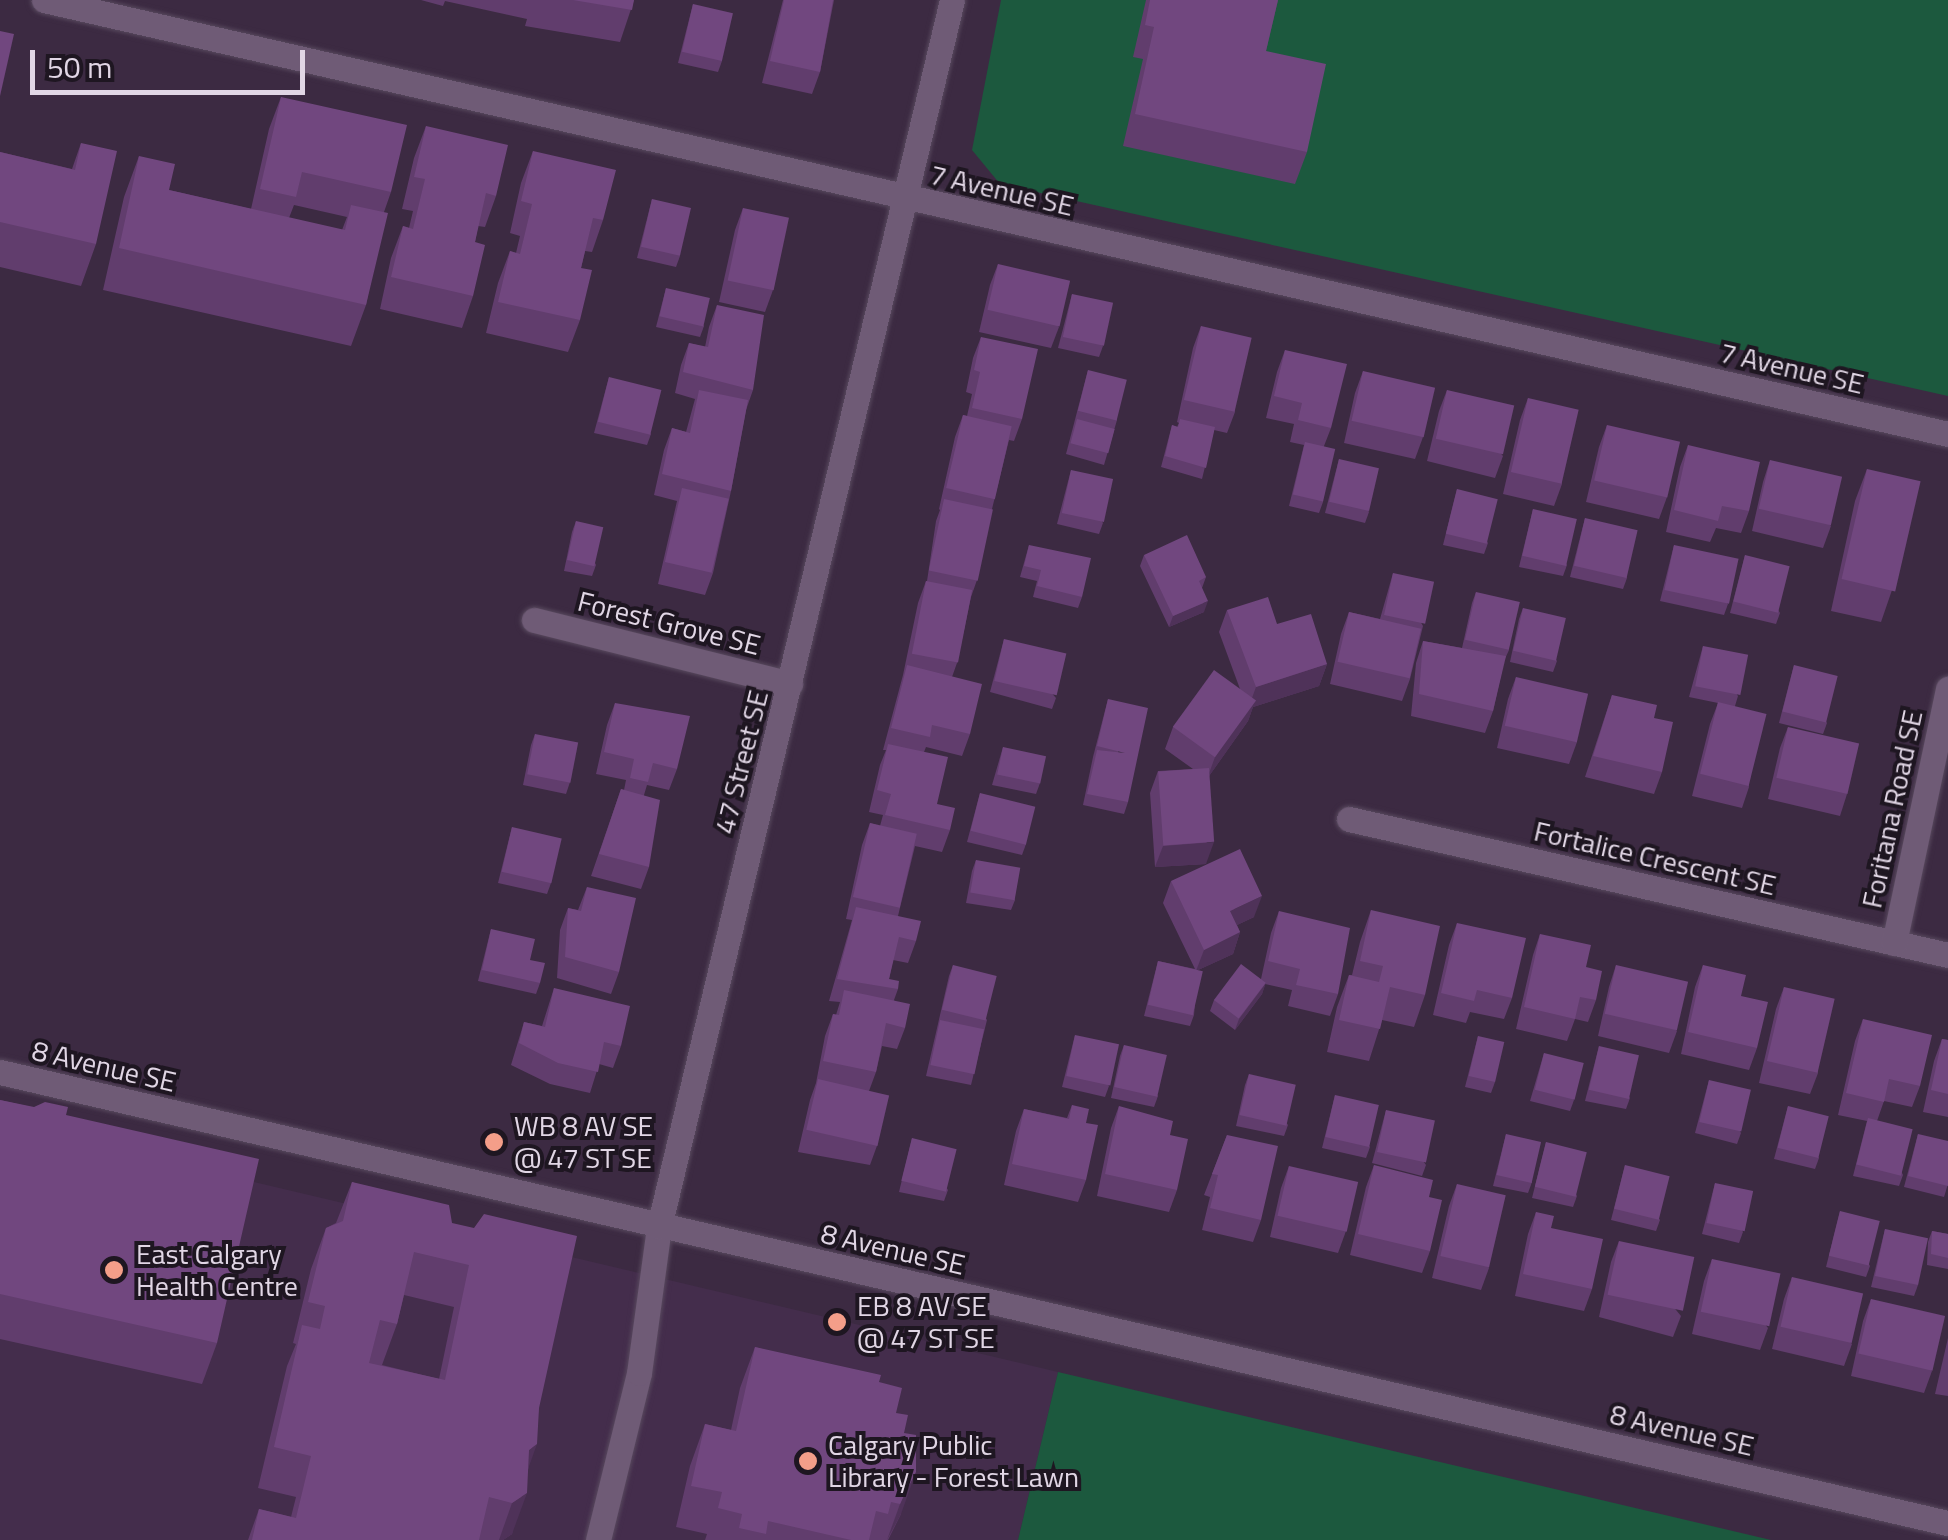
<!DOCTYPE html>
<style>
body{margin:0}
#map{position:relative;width:1948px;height:1540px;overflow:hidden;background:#3c2a42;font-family:"Titillium Web",sans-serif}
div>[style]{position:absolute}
.built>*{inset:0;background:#442d4c}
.green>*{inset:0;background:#1c593e}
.roads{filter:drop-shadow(0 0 2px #58495e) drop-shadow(0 0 2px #58495e)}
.street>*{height:25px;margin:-12.5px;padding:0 12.5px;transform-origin:12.5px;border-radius:12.5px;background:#6f5b76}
.secondary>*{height:25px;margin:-12.5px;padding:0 12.5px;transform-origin:12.5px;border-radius:12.5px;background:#6f5b76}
.wall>*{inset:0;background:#613d6d}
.shaded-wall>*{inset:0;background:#4f3259}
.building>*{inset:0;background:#71477f;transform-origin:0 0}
.dots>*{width:28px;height:28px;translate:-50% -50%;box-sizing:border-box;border:5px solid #1e1621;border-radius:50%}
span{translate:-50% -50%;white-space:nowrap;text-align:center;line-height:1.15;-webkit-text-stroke:8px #1e1621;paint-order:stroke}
.street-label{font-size:28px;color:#e1d6e5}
.poi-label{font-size:28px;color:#e1d6e5}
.left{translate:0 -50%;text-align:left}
.scale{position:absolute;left:30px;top:50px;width:275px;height:45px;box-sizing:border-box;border:5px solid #e1d6e5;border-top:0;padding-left:12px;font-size:30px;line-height:35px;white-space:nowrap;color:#e1d6e5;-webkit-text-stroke:8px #1e1621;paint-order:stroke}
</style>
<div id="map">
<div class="built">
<i style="clip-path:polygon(0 1122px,1058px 1372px,1018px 1540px,0 1540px)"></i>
</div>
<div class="green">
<i style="clip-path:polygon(1001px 0,1948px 0,1948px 396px,1000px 184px,972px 150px)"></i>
<i style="clip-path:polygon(1058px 1372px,1771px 1540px,1018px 1540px)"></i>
</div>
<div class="roads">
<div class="street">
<i style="left:44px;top:0;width:1953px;rotate:12.84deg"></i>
<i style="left:534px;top:620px;width:264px;rotate:14deg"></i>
<i style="left:1349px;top:819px;width:614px;rotate:12.79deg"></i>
<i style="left:1894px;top:943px;width:260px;rotate:-78deg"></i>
<i style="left:598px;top:1540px;width:172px;rotate:-76.2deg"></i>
<i style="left:639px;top:1373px;width:147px;rotate:-82.2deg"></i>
<i style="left:659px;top:1227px;width:1261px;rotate:-76.57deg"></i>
</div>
<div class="secondary">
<i style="left:0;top:1072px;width:2000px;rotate:13.04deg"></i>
</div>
</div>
<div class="wall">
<i style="clip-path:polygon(421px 0,634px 0,620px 42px,525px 26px,527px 19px,445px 1px,443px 6px)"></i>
<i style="clip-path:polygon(783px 0,834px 0,820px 72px,812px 94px,762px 83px)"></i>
<i style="clip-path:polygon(1146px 0,1278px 0,1266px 51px,1307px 152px,1295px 184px,1123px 146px,1143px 59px,1133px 57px)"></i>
<i style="clip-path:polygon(693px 4px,722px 61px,718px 72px,678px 63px)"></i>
<i style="clip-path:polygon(evenodd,281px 97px,391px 192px,384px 212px,366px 305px,351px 346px,103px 290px,124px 197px,139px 156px,169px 190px,251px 209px,269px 129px,281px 97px,294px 205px,347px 217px,342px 230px,289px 218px,294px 205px)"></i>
<i style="clip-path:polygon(426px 126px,496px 196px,485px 227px,478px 226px,475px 242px,473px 296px,462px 328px,380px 309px,391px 258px,403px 226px,409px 228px,413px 211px,402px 209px,414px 158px)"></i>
<i style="clip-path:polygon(81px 143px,96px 244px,81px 286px,0 267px,0 152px,72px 169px)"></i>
<i style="clip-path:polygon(533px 151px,603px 220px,592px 252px,585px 251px,581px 268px,580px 320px,568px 352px,486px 333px,498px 283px,510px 251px,516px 253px,520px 236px,510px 233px,521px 183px)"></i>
<i style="clip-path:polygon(652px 199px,680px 256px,676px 267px,637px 258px)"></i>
<i style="clip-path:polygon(743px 208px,773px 290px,765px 312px,719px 302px,735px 230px)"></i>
<i style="clip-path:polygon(998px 264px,1059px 327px,1051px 348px,979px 332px,990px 285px)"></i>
<i style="clip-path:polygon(666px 288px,704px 326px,700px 337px,656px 327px)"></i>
<i style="clip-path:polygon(1072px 294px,1103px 346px,1099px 357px,1058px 348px)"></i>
<i style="clip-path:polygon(717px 305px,753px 390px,746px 410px,731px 491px,713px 573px,705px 595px,658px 584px,677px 501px,654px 495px,664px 450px,672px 428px,686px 432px,695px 399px,675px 393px,681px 365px,689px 343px,705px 347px,709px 327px)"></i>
<i style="clip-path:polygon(1201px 326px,1235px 412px,1227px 433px,1214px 430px,1202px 479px,1161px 467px,1172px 425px,1177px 427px,1179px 423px,1177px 422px,1193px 348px)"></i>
<i style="clip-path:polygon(981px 337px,1022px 419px,1014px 441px,1009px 440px,992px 509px,977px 580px,971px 597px,957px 663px,952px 677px,970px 734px,962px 756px,926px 747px,924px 752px,937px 804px,950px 830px,942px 852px,915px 846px,898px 916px,916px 941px,908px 963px,893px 960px,889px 979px,898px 989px,894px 1000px,905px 1028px,897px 1049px,882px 1046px,876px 1072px,869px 1091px,878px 1143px,870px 1165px,798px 1152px,810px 1100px,816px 1083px,825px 1036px,833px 1014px,836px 1015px,840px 1002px,829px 1001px,852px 920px,846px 919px,862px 845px,870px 823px,880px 826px,883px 815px,869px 812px,880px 765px,886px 750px,883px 750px,903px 675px,918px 603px,926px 581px,927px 581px,936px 521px,940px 510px,939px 509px,955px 437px,963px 415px,967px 416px,972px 394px,966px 392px,973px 358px)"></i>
<i style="clip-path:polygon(1285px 350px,1331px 428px,1324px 446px,1323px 502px,1319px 513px,1289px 506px,1304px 445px,1290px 442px,1294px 424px,1266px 418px,1277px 372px)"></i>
<i style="clip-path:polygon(1088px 370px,1117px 420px,1104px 465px,1066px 454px)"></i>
<i style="clip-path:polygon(1363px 371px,1423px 437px,1415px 459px,1344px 443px,1355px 393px)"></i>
<i style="clip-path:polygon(609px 377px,651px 434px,647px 445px,594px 433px)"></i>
<i style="clip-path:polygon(1447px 390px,1503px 456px,1495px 478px,1427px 461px,1439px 411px)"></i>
<i style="clip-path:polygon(1528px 398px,1562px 484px,1554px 506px,1503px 494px,1520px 420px)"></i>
<i style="clip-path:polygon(1607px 425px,1667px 497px,1659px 519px,1586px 502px,1599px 447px)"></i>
<i style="clip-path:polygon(1688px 445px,1749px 511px,1741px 533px,1716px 528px,1710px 542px,1666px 532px,1680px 467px)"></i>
<i style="clip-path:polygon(1339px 459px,1369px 512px,1365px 523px,1325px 513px)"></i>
<i style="clip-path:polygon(1770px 460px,1831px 526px,1823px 548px,1752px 531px,1763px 482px)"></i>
<i style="clip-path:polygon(1867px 469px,1892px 590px,1881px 622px,1831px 611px,1855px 501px)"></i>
<i style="clip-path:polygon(1071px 470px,1103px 523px,1099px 534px,1057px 524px)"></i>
<i style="clip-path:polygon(1457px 489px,1488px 543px,1484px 554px,1443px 545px)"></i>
<i style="clip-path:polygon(1533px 509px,1567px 565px,1563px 576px,1519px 567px)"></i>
<i style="clip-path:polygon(1585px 518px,1627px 578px,1623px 589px,1570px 577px)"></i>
<i style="clip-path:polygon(576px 521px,596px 565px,592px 576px,564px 571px,572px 532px)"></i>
<i style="clip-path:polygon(1029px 545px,1082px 597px,1078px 608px,1033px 597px,1037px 581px,1020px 577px)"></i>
<i style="clip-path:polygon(1674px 545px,1728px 604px,1724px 615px,1660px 601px)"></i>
<i style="clip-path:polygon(1144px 555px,1206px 577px,1202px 588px,1204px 612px,1169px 627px,1140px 566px)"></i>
<i style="clip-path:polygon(1745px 555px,1780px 613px,1776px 624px,1730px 613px)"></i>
<i style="clip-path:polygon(1393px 573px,1423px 626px,1410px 679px,1402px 701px,1330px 684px,1341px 634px,1349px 612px,1380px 619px)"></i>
<i style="clip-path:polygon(1476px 592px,1509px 650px,1504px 661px,1493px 711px,1485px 733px,1411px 716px,1416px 663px,1423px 641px,1462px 648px,1472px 603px)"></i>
<i style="clip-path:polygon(1523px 608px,1557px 661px,1553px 672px,1510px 662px,1519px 619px)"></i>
<i style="clip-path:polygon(1227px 610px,1277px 624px,1327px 664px,1319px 686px,1253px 707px,1248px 721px,1209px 776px,1206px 864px,1155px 867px,1150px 793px,1158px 771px,1193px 769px,1165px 749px,1173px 727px,1240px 689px,1219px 632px)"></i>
<i style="clip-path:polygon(1004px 639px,1056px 698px,1052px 709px,990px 692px)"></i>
<i style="clip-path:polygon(1703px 646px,1738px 696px,1735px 706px,1749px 787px,1742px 808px,1692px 796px,1710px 724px,1718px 703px,1689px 697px)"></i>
<i style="clip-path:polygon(1794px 665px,1827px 723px,1823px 734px,1779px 723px)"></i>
<i style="clip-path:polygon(1516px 677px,1577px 742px,1569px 764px,1497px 748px,1508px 699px)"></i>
<i style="clip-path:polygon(1612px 695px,1654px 718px,1662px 772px,1654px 794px,1585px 777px)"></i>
<i style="clip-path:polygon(1108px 699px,1128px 802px,1124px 814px,1083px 805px,1093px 757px)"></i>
<i style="clip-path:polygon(615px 703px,677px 769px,669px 790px,647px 785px,644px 795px,649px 867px,641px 889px,591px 876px,621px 789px,624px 790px,626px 780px,596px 774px,607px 725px)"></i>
<i style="clip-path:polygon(1788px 727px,1847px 794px,1840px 816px,1768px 799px,1780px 748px)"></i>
<i style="clip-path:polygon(535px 734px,570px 782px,566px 794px,523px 785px,531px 745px)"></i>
<i style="clip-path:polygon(1003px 747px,1040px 783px,1036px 794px,992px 785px)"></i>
<i style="clip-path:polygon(980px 793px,1026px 844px,1022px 855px,967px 842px)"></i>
<i style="clip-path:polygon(512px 827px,551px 883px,547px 894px,498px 883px)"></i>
<i style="clip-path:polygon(976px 860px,1015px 900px,1011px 910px,966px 903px,972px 871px)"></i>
<i style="clip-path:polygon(1171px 881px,1254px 917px,1237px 925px,1240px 932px,1233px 954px,1198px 970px,1194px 1015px,1190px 1026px,1144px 1016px,1158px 961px,1195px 969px,1163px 903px)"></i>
<i style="clip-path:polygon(587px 887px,619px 972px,611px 994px,557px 978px,560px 930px,568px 908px,578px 910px)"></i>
<i style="clip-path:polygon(1371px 910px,1425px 995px,1414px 1027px,1382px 1020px,1369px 1061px,1327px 1052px,1337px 1007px,1349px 975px,1352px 975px,1360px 942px)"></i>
<i style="clip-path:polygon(1279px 911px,1338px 994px,1330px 1016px,1288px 1006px,1292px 990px,1265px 984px,1262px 994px,1235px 1030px,1210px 1011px,1214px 1000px,1261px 979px,1271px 933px)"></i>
<i style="clip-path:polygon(1457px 923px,1512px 998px,1504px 1019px,1470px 1012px,1466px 1023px,1433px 1015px,1449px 945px)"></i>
<i style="clip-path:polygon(491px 929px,530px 960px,540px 983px,536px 994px,478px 981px)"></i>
<i style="clip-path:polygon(1540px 934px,1596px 1000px,1588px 1022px,1575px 1019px,1567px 1041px,1516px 1029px,1533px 955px)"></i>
<i style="clip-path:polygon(953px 965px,987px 1020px,971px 1085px,926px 1076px,949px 976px)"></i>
<i style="clip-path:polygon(1616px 965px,1677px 1031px,1669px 1053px,1598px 1036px,1609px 987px)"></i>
<i style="clip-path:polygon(1703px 965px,1757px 1048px,1749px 1070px,1681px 1054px,1695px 987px)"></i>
<i style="clip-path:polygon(1784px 987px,1818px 1073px,1810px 1094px,1759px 1083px,1776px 1009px)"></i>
<i style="clip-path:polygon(554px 988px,621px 1046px,613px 1068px,599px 1064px,590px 1093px,550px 1084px,511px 1065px,524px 1022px,542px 1026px)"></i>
<i style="clip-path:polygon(1863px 1019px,1920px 1086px,1912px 1107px,1884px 1101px,1877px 1121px,1903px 1175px,1899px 1186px,1853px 1176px,1867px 1121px,1838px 1115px,1855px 1041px)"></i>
<i style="clip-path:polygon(1075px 1035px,1109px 1086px,1105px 1097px,1062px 1087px)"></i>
<i style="clip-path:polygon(1478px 1036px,1495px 1082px,1491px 1093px,1465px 1087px)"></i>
<i style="clip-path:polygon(1942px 1039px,1948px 1040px,1948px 1117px,1923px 1112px,1934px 1061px)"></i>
<i style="clip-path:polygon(1124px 1045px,1158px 1096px,1154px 1107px,1111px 1098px,1120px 1056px)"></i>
<i style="clip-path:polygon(1599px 1046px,1630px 1098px,1626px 1109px,1585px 1101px)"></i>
<i style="clip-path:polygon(1544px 1053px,1574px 1100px,1570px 1111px,1530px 1101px)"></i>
<i style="clip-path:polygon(1249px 1074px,1288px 1125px,1284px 1136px,1236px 1126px,1245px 1085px)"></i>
<i style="clip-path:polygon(1709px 1080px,1741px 1133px,1737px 1144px,1695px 1133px)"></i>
<i style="clip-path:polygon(1335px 1095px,1370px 1147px,1366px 1158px,1322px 1148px)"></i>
<i style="clip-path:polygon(0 1100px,66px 1115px,217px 1343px,202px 1384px,0 1339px)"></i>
<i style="clip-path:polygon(1072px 1105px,1086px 1123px,1086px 1180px,1078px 1202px,1004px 1185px,1016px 1131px,1024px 1109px,1067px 1118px)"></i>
<i style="clip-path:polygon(1119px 1106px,1177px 1190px,1169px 1212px,1097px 1196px,1111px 1128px)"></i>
<i style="clip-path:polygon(1788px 1106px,1819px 1158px,1815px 1169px,1774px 1159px)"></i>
<i style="clip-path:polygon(1386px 1110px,1426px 1165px,1422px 1176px,1372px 1163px)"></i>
<i style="clip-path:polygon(1506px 1134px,1532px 1182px,1528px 1193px,1493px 1186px)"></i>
<i style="clip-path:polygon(1918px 1134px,1948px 1184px,1944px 1197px,1904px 1187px)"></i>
<i style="clip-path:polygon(1227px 1135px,1261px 1220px,1253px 1242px,1202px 1230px,1210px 1197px,1204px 1195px)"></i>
<i style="clip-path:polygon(912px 1138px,948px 1190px,944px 1201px,899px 1192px)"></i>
<i style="clip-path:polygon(1546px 1142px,1577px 1196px,1573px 1207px,1532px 1198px)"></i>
<i style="clip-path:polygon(1374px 1165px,1429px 1197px,1430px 1251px,1422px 1273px,1350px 1255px,1366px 1187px)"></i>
<i style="clip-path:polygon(1625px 1165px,1660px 1220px,1656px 1231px,1611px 1220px)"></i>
<i style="clip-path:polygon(1289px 1166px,1346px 1231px,1338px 1253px,1270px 1237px,1281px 1188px)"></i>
<i style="clip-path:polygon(evenodd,352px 1182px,452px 1223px,539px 1408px,528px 1470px,512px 1534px,503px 1540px,248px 1540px,259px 1509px,291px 1517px,296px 1497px,258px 1488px,287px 1366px,296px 1344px,293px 1343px,311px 1269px,326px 1228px,336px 1223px,352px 1182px,404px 1295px,454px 1307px,439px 1379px,382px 1365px,397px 1324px,404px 1295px)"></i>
<i style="clip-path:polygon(1715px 1183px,1743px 1232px,1739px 1243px,1702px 1234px)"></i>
<i style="clip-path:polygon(1457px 1184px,1489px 1268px,1481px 1290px,1432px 1278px,1449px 1206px)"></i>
<i style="clip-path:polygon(1840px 1211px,1870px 1266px,1866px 1277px,1826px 1267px)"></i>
<i style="clip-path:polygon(1536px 1212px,1551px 1228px,1592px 1289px,1584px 1311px,1515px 1296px,1528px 1234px)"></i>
<i style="clip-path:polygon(1885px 1229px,1918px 1285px,1914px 1296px,1871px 1287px)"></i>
<i style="clip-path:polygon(1932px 1231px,1948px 1234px,1948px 1269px,1927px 1265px,1928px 1242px)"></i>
<i style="clip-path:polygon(1619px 1241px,1681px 1316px,1673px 1337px,1599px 1317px,1611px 1262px)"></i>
<i style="clip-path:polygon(1712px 1259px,1768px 1328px,1760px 1350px,1692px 1334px,1704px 1281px)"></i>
<i style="clip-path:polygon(1792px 1277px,1852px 1344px,1844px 1366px,1772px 1349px,1784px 1299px)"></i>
<i style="clip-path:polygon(1871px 1299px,1932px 1371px,1924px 1393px,1851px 1376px,1863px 1321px)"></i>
<i style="clip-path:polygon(1948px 1338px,1948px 1396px,1935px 1394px)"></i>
<i style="clip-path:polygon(755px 1347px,879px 1382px,896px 1413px,904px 1433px,901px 1514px,888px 1540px,705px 1540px,707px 1534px,676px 1527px,690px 1466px,705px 1424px,731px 1430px,740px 1388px)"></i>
</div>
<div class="shaded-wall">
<i style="clip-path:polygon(1208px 601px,1204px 612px,1169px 627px,1173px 616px)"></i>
<i style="clip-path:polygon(1327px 664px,1319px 686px,1253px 707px,1248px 721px,1207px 779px,1215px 757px,1248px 709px,1256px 687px)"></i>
<i style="clip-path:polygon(1214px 842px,1206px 864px,1155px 867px,1163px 846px)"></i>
<i style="clip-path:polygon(1262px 896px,1254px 917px,1222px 932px,1230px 911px)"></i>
<i style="clip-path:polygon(1240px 932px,1233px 954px,1196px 971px,1204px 950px)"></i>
<i style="clip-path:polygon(1266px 983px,1262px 994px,1235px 1030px,1239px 1019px)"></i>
<i style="clip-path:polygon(537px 1444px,522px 1486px,529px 1450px)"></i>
<i style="clip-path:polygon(916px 1472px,901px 1514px,887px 1540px,900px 1504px)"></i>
<i style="clip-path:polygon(527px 1493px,512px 1534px,503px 1540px,499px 1540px,512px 1503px)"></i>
</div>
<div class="building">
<i style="clip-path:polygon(573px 0,634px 0,632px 10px)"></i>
<i style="clip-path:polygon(784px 0,833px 0,820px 72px,770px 61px)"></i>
<i style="clip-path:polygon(1150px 0,1278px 0,1266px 51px,1326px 64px,1307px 152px,1135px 114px,1154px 27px,1145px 25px)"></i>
<i style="left:693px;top:4px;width:41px;height:49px;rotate:13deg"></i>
<i style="clip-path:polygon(0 31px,14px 34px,0 96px)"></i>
<i style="clip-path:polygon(281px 97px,407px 125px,391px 192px,302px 172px,296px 197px,260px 189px)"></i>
<i style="clip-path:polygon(426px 126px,508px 145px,496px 196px,486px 193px,475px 242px,485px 245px,473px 296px,391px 277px,403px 226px,413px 229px,425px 179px,414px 177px)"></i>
<i style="clip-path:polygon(81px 143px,117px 151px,96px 244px,0 222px,0 152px,75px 170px)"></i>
<i style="clip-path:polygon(533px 151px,616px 170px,603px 220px,593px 218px,581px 268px,592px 270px,580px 320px,498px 302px,510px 251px,520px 254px,532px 204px,521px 201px)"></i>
<i style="clip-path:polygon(139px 156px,175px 164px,169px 190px,345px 230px,351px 205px,388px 213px,366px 305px,119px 248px)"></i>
<i style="left:652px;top:199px;width:40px;height:49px;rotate:13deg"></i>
<i style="left:743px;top:208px;width:47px;height:74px;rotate:12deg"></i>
<i style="left:998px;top:264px;width:74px;height:47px;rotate:13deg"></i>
<i style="left:666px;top:288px;width:45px;height:29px;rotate:13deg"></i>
<i style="left:1072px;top:294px;width:42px;height:44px;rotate:12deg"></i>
<i style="clip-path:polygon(717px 305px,764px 315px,753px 390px,683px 372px,689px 343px,708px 347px)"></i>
<i style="left:1201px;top:326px;width:52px;height:76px;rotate:13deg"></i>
<i style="clip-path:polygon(981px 337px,1038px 349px,1022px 419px,972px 408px,980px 372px,974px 370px)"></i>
<i style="clip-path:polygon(1285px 350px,1347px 364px,1331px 428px,1298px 420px,1302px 403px,1274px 396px)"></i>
<i style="left:1088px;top:370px;width:40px;height:42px;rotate:14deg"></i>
<i style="left:1363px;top:371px;width:74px;height:51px;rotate:13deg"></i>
<i style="left:609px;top:377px;width:54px;height:46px;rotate:14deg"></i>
<i style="clip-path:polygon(699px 390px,748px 400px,731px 491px,662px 474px,672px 428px,690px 433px)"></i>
<i style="left:1447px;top:390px;width:69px;height:50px;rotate:13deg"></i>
<i style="left:1528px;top:398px;width:52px;height:76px;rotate:13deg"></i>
<i style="left:963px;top:415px;width:50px;height:75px;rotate:13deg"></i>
<i style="left:1077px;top:419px;width:39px;height:25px;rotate:15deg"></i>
<i style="clip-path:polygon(1180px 419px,1215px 427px,1206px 468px,1165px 456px,1172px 425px,1178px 427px)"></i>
<i style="left:1607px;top:425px;width:75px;height:57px;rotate:13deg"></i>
<i style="left:1305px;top:442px;width:31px;height:54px;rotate:13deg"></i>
<i style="clip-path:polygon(1688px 445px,1760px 462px,1749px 511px,1722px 506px,1718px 521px,1674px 510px)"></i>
<i style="left:1339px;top:459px;width:41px;height:44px;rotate:13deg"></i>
<i style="left:1770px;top:460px;width:74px;height:50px;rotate:13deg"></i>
<i style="left:1867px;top:469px;width:55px;height:113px;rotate:13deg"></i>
<i style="left:1071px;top:470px;width:43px;height:44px;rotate:12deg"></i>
<i style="left:682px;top:488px;width:48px;height:76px;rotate:13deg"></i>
<i style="left:1457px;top:489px;width:42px;height:46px;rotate:14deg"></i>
<i style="left:944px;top:499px;width:50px;height:73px;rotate:12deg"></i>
<i style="left:1533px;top:509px;width:45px;height:48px;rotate:13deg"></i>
<i style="left:1585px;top:518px;width:54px;height:49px;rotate:13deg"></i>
<i style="left:576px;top:521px;width:28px;height:40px;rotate:13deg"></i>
<i style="clip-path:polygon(1187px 535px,1206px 577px,1199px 581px,1208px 601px,1173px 616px,1144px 555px)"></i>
<i style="clip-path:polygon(1029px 545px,1091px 558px,1082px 597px,1037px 586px,1041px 570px,1024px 566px)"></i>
<i style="left:1674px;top:545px;width:66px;height:46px;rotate:12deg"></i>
<i style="left:1745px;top:555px;width:46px;height:48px;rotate:14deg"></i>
<i style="left:1393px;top:573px;width:42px;height:43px;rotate:12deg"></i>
<i style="left:926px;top:581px;width:47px;height:74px;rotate:11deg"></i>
<i style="left:1476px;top:592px;width:45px;height:49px;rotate:13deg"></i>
<i style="clip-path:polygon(1268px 597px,1277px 624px,1311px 614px,1327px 664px,1256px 687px,1227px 610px)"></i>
<i style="left:1523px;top:608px;width:44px;height:44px;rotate:13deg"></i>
<i style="left:1349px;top:612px;width:74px;height:51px;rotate:13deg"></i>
<i style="left:1004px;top:639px;width:64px;height:43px;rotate:13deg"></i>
<i style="clip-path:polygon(1423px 641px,1506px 656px,1493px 711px,1419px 694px)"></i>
<i style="left:1703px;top:646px;width:46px;height:41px;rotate:11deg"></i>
<i style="clip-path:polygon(907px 665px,982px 684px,970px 734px,932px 725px,930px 737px,891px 728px)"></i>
<i style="left:1794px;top:665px;width:45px;height:48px;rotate:14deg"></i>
<i style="left:1214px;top:670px;width:52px;height:70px;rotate:36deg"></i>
<i style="left:1516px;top:677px;width:74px;height:50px;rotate:13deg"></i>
<i style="clip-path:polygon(1612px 695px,1657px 705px,1654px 718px,1673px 722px,1662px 772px,1593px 756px)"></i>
<i style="clip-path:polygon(1108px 699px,1148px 708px,1128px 802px,1087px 794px,1097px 750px,1125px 753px,1097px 746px)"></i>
<i style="left:1718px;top:702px;width:50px;height:74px;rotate:14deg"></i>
<i style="clip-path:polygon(615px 703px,690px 716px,677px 769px,653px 763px,648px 782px,630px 778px,634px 759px,604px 752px)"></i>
<i style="left:1788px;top:727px;width:73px;height:52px;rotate:13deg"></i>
<i style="left:535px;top:734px;width:44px;height:41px;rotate:11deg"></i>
<i style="clip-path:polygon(888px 744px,948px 757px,937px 804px,955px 808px,950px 830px,885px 815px,891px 794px,877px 790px)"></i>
<i style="left:1003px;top:747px;width:44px;height:28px;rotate:12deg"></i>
<i style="left:1209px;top:768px;width:74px;height:51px;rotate:86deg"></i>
<i style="clip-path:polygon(621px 789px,660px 800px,649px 867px,599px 854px)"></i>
<i style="left:980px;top:793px;width:57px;height:39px;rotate:14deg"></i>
<i style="left:870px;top:823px;width:48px;height:76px;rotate:13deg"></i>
<i style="left:512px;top:827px;width:51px;height:46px;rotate:13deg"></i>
<i style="clip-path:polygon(1240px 849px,1262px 896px,1230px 911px,1240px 932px,1204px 950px,1171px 881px)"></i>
<i style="left:976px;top:860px;width:45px;height:33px;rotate:10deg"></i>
<i style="clip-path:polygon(587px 887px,636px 898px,619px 972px,565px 957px,568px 908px,581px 911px)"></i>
<i style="clip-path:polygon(856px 907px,921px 921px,916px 941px,899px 937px,889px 979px,899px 981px,898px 989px,837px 979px)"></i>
<i style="clip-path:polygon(1371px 910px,1440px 926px,1425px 995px,1390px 987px,1380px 1029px,1339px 1020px,1349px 975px,1379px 982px,1383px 966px,1360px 961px)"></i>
<i style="clip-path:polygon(1279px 911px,1350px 928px,1338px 994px,1296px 985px,1300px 969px,1268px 961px)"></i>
<i style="clip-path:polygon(1457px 923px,1526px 938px,1512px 998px,1477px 990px,1474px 1001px,1441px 993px)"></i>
<i style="clip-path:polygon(491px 929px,535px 939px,530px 960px,545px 963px,540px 983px,482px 970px)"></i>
<i style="clip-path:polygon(1540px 934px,1591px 945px,1586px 967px,1602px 971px,1596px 1000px,1580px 997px,1575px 1019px,1524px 1007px)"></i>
<i style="left:1158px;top:961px;width:46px;height:45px;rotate:13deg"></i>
<i style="left:1241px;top:964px;width:31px;height:45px;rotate:37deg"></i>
<i style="left:953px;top:965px;width:45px;height:46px;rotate:14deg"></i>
<i style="left:1616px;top:965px;width:74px;height:50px;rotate:13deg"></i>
<i style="clip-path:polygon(1703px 965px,1746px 975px,1741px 996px,1768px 1002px,1757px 1048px,1688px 1032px)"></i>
<i style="left:1784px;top:987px;width:52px;height:76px;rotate:13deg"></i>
<i style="clip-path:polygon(554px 988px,630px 1006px,621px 1046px,604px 1042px,598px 1072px,558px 1063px,519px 1043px,524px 1022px,545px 1027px)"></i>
<i style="clip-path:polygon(844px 990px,910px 1004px,905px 1028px,886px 1023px,876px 1072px,823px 1061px,833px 1014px,839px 1015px)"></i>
<i style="clip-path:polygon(1863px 1019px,1932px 1035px,1920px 1086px,1889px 1079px,1884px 1102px,1846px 1093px)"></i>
<i style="left:940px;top:1020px;width:45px;height:46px;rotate:12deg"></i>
<i style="left:1075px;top:1035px;width:45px;height:42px;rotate:12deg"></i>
<i style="left:1478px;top:1036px;width:27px;height:41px;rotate:13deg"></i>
<i style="clip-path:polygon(1942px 1039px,1948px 1040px,1948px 1094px,1931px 1090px)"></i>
<i style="left:1124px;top:1045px;width:44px;height:43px;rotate:13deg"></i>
<i style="left:1599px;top:1046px;width:41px;height:45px;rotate:13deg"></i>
<i style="left:1544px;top:1053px;width:41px;height:38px;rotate:14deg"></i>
<i style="left:1249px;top:1074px;width:48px;height:42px;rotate:13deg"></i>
<i style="left:818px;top:1079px;width:73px;height:52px;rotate:13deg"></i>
<i style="left:1709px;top:1080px;width:43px;height:43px;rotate:13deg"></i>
<i style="left:1335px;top:1095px;width:45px;height:43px;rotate:13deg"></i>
<i style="clip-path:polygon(0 1100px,34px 1107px,45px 1102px,68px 1107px,66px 1115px,259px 1159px,217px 1343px,0 1294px)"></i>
<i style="clip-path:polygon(1072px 1105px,1089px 1109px,1086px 1123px,1098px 1125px,1086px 1180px,1012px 1164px,1024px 1109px,1069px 1119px)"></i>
<i style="clip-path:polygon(1119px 1106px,1173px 1121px,1170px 1135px,1188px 1139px,1177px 1190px,1105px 1174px)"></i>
<i style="left:1788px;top:1106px;width:42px;height:43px;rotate:14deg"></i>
<i style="left:1386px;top:1110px;width:50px;height:43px;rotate:12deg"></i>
<i style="left:1868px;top:1118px;width:46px;height:48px;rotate:14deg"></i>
<i style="left:1506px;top:1134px;width:36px;height:42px;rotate:13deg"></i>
<i style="clip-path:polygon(1918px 1134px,1948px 1141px,1948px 1186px,1908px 1176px)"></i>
<i style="clip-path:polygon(1227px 1135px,1278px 1146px,1261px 1220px,1210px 1208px,1218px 1175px,1212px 1174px)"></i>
<i style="left:912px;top:1138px;width:46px;height:44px;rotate:14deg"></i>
<i style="left:1546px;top:1142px;width:42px;height:46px;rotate:14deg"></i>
<i style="clip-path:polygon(1374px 1165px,1433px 1180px,1429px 1197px,1442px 1200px,1430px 1251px,1358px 1234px)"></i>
<i style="left:1625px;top:1165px;width:46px;height:45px;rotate:14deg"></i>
<i style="left:1289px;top:1166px;width:71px;height:51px;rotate:13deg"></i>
<i style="clip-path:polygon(evenodd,352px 1182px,449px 1205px,452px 1223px,474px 1228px,484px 1214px,577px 1236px,539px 1408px,537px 1444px,529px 1450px,527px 1493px,512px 1503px,489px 1497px,479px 1540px,252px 1540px,259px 1509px,296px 1518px,311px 1456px,274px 1447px,302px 1325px,320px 1329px,325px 1306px,308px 1302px,326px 1228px,343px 1221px,352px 1182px,414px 1252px,469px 1265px,445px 1380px,369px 1363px,380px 1320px,397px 1324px,414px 1252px)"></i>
<i style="left:1715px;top:1183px;width:39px;height:41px;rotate:12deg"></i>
<i style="left:1457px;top:1184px;width:50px;height:74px;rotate:13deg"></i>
<i style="left:1840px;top:1211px;width:41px;height:46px;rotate:14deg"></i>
<i style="clip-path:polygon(1536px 1212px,1554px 1216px,1551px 1228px,1603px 1239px,1592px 1289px,1523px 1274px)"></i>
<i style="left:1885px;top:1229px;width:44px;height:48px;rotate:12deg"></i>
<i style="clip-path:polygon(1932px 1231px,1948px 1234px,1948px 1258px,1931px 1254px)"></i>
<i style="left:1619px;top:1241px;width:77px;height:55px;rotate:12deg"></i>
<i style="left:1712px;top:1259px;width:70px;height:54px;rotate:12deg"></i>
<i style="left:1792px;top:1277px;width:73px;height:51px;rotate:13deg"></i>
<i style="left:1871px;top:1299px;width:76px;height:56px;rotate:13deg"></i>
<i style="clip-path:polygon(755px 1347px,881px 1375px,879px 1382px,902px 1388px,896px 1413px,908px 1415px,904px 1433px,916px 1435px,916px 1472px,900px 1504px,891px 1502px,888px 1514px,876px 1511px,869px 1540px,851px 1540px,768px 1521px,766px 1534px,739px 1528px,742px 1514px,718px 1508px,722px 1492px,691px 1486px,705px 1424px,736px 1431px)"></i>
</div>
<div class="dots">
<i style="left:494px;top:1142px;background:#f49e89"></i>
<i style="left:114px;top:1270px;background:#f49e89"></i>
<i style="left:837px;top:1322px;background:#f49e89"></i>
<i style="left:808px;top:1461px;background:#f49e89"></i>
</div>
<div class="street-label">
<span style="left:1002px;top:190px;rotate:13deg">7 Avenue SE</span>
<span style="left:1792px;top:368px;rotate:13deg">7 Avenue SE</span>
<span style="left:669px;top:623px;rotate:14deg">Forest Grove SE</span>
<span style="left:741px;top:762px;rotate:-76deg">47 Street SE</span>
<span style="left:1892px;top:809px;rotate:-78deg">Foritana Road SE</span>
<span style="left:1655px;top:858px;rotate:13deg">Fortalice Crescent SE</span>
<span style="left:104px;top:1066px;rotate:13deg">8 Avenue SE</span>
<span style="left:893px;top:1249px;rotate:13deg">8 Avenue SE</span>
<span style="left:1682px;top:1430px;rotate:13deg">8 Avenue SE</span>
</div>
<div class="poi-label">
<span class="left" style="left:514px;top:1142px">WB 8 AV SE<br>@ 47 ST SE</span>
<span class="left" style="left:136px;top:1270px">East Calgary<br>Health Centre</span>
<span class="left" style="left:857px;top:1322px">EB 8 AV SE<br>@ 47 ST SE</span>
<span class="left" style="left:828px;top:1461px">Calgary Public<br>Library - Forest Lawn</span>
</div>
<div class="scale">50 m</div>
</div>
